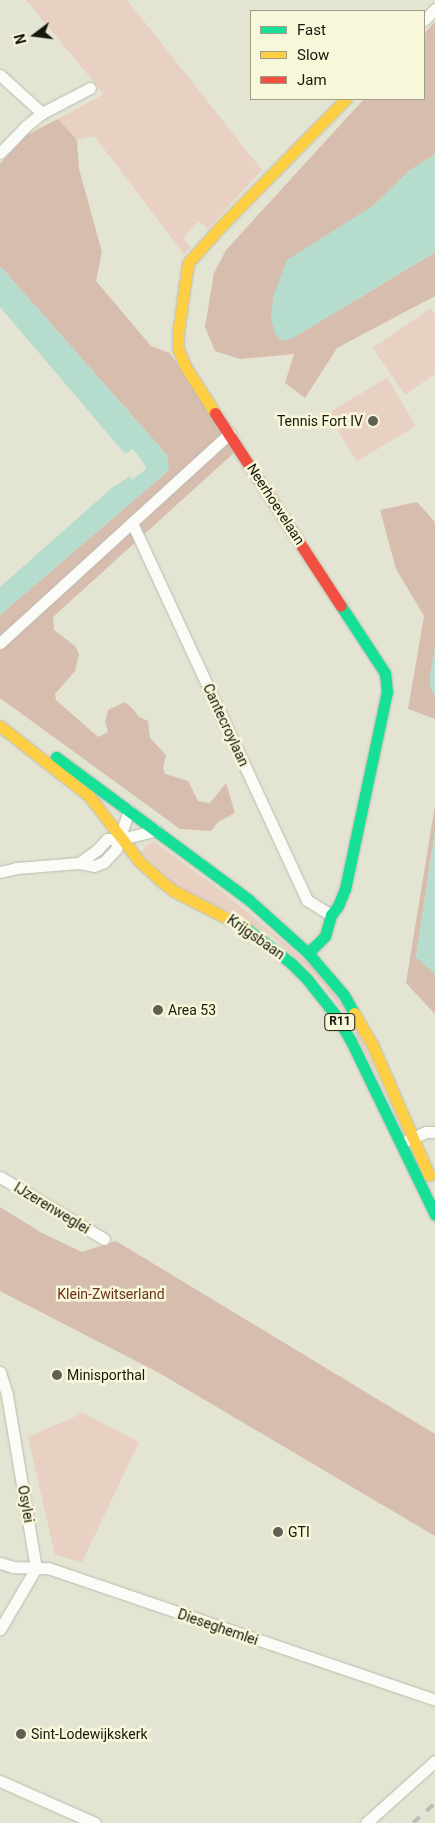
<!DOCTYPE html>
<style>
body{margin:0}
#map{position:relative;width:435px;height:1823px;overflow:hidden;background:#e4e4d3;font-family:Roboto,sans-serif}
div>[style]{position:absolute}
.green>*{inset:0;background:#e8d0c2;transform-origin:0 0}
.forest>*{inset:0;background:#d7bdae}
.water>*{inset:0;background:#b6dccd}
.roads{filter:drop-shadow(0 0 1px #bbbbae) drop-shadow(0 0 1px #bbbbae)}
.street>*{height:11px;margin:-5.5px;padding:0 5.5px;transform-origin:5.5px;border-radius:5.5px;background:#fbfbf8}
.fast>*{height:11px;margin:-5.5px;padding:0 5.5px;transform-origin:5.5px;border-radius:5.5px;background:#16e098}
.slow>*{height:11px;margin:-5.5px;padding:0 5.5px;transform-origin:5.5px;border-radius:5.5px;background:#ffcf43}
.jam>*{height:11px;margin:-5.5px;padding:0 5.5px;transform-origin:5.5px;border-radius:5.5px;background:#f24e42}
.rail>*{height:4px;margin-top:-2px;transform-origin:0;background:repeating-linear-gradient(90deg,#bcbcb9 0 9px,transparent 0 18px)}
.dots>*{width:14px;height:14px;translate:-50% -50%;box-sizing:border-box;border:2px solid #f8f7da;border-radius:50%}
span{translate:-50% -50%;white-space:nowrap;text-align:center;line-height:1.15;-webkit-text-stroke:5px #f8f7da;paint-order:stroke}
.shield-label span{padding:1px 4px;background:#f8f7da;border:1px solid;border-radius:4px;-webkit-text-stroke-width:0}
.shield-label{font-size:12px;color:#17170d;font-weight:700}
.poi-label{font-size:14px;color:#17170d}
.right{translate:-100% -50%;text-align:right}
.left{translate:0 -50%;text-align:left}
.street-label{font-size:14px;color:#17170d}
.park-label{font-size:14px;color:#6b2f1f}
.legend{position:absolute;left:250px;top:10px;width:175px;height:90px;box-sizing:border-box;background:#f8f7da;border:1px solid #9e9d88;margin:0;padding:6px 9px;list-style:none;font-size:15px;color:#17170d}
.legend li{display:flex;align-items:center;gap:10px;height:25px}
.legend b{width:25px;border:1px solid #9e9d88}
.north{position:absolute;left:10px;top:10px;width:50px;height:50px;-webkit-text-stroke:4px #f8f7da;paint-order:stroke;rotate:255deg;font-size:14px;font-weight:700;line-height:20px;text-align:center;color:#17170d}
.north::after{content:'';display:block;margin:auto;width:18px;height:22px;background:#17170d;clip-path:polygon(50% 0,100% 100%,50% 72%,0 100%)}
</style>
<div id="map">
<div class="green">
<i style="clip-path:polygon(26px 0,127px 0,262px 170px,208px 229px,199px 221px,183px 238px,191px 247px,184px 254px,94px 136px,77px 140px,58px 119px,104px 94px)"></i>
<i style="clip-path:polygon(431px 308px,435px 314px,435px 374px,405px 395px,373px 348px)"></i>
<i style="left:387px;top:378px;width:56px;height:69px;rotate:59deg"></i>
<i style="clip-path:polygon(154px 842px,219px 889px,310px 964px,350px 1013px,389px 1102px,347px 1016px,325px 987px,307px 967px,270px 935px,233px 913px,176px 887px,142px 853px,145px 846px)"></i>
<i style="clip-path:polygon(83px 1413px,139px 1442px,82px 1562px,55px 1555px,28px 1437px)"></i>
</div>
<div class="forest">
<i style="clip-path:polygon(435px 22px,435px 154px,409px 171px,374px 205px,346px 224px,358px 299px,435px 252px,435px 296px,337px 348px,305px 398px,285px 383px,294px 354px,240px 359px,215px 351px,205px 327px,214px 273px,226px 250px,364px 99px,424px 99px,424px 34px)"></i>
<i style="clip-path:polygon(58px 119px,77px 140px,79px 169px,102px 252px,96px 281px,151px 346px,170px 353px,236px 451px,53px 617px,54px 630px,75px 646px,79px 654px,75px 671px,55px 694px,56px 700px,98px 737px,108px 732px,105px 722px,108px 710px,125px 702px,132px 708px,139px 717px,148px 721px,150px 738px,166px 755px,163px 768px,165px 774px,188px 781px,198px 801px,210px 803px,226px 783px,235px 813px,218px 822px,211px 831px,180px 829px,0 698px,0 615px,168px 471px,167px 455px,0 266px,0 164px,27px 135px)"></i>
<i style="clip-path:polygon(417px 502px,435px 522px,435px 648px,430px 686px,435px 697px,435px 719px,408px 709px,424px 616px,396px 569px,380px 510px)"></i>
<i style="clip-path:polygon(435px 805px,435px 831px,416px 957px,435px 974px,435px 1014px,406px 983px)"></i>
<i style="clip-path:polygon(0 1207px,42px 1233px,82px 1252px,116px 1241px,435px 1434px,435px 1536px,161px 1374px,0 1291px)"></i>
</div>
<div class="water">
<i style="clip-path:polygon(435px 154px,435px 252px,295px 337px,282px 341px,275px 334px,271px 318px,273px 297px,287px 260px,374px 205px,409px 171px)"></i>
<i style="clip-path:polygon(0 266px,158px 445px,167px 455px,169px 464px,168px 471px,0 615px,0 587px,113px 487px,130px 476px,132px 480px,147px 468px,133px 449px,125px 454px,0 307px)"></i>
<i style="clip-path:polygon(435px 648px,435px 697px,430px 686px,430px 674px)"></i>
<i style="clip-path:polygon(435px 831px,435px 974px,416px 957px)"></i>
</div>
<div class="roads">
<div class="street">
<i style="left:424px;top:20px;width:16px;rotate:-45deg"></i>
<i style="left:0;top:75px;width:57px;rotate:42.1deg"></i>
<i style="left:0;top:153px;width:37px;rotate:-46deg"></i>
<i style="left:26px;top:126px;width:21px;rotate:-39deg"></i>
<i style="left:42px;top:113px;width:54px;rotate:-27.5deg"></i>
<i style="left:132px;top:523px;width:416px;rotate:65.1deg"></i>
<i style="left:307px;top:900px;width:28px;rotate:32deg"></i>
<i style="left:0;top:643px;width:311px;rotate:-42.4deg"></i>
<i style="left:79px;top:863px;width:24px;rotate:-36deg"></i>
<i style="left:98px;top:849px;width:13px;rotate:-48deg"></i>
<i style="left:107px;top:839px;width:14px"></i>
<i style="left:121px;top:839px;width:36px;rotate:-14deg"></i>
<i style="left:0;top:872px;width:17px;rotate:-13deg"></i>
<i style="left:17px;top:868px;width:62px;rotate:-4.6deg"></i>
<i style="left:79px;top:863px;width:15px;rotate:11deg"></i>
<i style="left:94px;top:866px;width:11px;rotate:-22deg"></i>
<i style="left:104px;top:862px;width:18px;rotate:-47deg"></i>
<i style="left:116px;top:849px;width:41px;rotate:-71.6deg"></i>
<i style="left:408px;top:1140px;width:20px;rotate:-24deg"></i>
<i style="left:426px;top:1132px;width:9px"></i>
<i style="left:0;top:1177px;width:121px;rotate:30.8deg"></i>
<i style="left:0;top:1372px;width:24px;rotate:73deg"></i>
<i style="left:7px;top:1395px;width:175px;rotate:80.5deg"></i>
<i style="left:36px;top:1568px;width:71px;rotate:120.5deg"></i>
<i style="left:0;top:1563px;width:14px;rotate:17deg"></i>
<i style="left:13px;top:1567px;width:35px;rotate:2deg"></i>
<i style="left:48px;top:1568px;width:409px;rotate:18.8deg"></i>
<i style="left:0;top:1781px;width:104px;rotate:23.9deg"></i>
<i style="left:366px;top:1823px;width:93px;rotate:-41.9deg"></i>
</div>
<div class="fast">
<i style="left:56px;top:757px;width:240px;rotate:36.5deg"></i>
<i style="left:249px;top:900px;width:79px;rotate:41.9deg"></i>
<i style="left:308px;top:953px;width:55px;rotate:49.4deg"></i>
<i style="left:344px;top:995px;width:21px;rotate:61deg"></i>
<i style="left:246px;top:928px;width:57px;rotate:37.9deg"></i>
<i style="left:291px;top:963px;width:23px;rotate:45deg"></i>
<i style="left:307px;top:979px;width:48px;rotate:51.7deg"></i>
<i style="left:337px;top:1017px;width:28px;rotate:60deg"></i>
<i style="left:351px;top:1041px;width:193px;rotate:64.2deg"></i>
<i style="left:308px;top:953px;width:24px;rotate:-45deg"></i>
<i style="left:325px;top:936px;width:22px;rotate:-74deg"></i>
<i style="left:331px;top:915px;width:11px;rotate:-52deg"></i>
<i style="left:338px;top:906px;width:18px;rotate:-68deg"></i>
<i style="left:345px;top:889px;width:201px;rotate:-78deg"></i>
<i style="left:387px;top:692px;width:19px;rotate:-96deg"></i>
<i style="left:385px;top:673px;width:80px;rotate:-123.3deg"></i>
</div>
<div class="slow">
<i style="left:215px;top:413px;width:56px;rotate:-122.6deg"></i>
<i style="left:185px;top:366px;width:18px;rotate:-112deg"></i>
<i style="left:178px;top:349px;width:16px;rotate:-90deg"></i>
<i style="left:178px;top:333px;width:71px;rotate:-81.9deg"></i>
<i style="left:188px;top:263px;width:52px;rotate:-48.1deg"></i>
<i style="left:223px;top:224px;width:175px;rotate:-45.5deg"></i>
<i style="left:0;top:726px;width:113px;rotate:38.2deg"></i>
<i style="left:89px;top:796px;width:82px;rotate:52.4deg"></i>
<i style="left:139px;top:861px;width:30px;rotate:42deg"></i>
<i style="left:161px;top:881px;width:16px;rotate:38deg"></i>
<i style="left:174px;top:891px;width:81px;rotate:27.2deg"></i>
<i style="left:354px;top:1013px;width:36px;rotate:60deg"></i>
<i style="left:372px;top:1044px;width:143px;rotate:66.5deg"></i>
</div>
<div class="jam">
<i style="left:215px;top:413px;width:230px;rotate:56.9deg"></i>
</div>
</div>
<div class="rail">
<i style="left:413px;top:1823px;width:30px;rotate:-42deg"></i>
</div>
<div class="dots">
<i style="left:373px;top:421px;background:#5f5f52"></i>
<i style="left:158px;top:1010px;background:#5f5f52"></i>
<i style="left:57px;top:1375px;background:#5f5f52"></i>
<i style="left:278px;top:1532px;background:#5f5f52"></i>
<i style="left:21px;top:1734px;background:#5f5f52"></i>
</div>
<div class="shield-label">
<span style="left:340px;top:1022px">R11</span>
</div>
<div class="poi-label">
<span class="right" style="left:363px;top:421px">Tennis Fort IV</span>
<span class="left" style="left:168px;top:1010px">Area 53</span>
<span class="left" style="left:67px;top:1375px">Minisporthal</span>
<span class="left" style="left:288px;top:1532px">GTI</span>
<span class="left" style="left:31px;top:1734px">Sint-Lodewijkskerk</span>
</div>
<div class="street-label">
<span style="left:276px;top:504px;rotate:57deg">Neerhoevelaan</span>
<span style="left:226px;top:725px;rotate:65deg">Cantecroylaan</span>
<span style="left:256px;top:937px;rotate:35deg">Krijgsbaan</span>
<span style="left:52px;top:1208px;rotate:31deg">IJzerenweglei</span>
<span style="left:26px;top:1504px;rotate:80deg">Osylei</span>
<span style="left:218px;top:1627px;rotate:19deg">Dieseghemlei</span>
</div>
<div class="park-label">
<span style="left:111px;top:1294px">Klein-Zwitserland</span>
</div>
<ul class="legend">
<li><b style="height:6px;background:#16e098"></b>Fast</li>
<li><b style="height:6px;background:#ffcf43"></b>Slow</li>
<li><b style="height:6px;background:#f24e42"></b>Jam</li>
</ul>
<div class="north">N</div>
</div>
